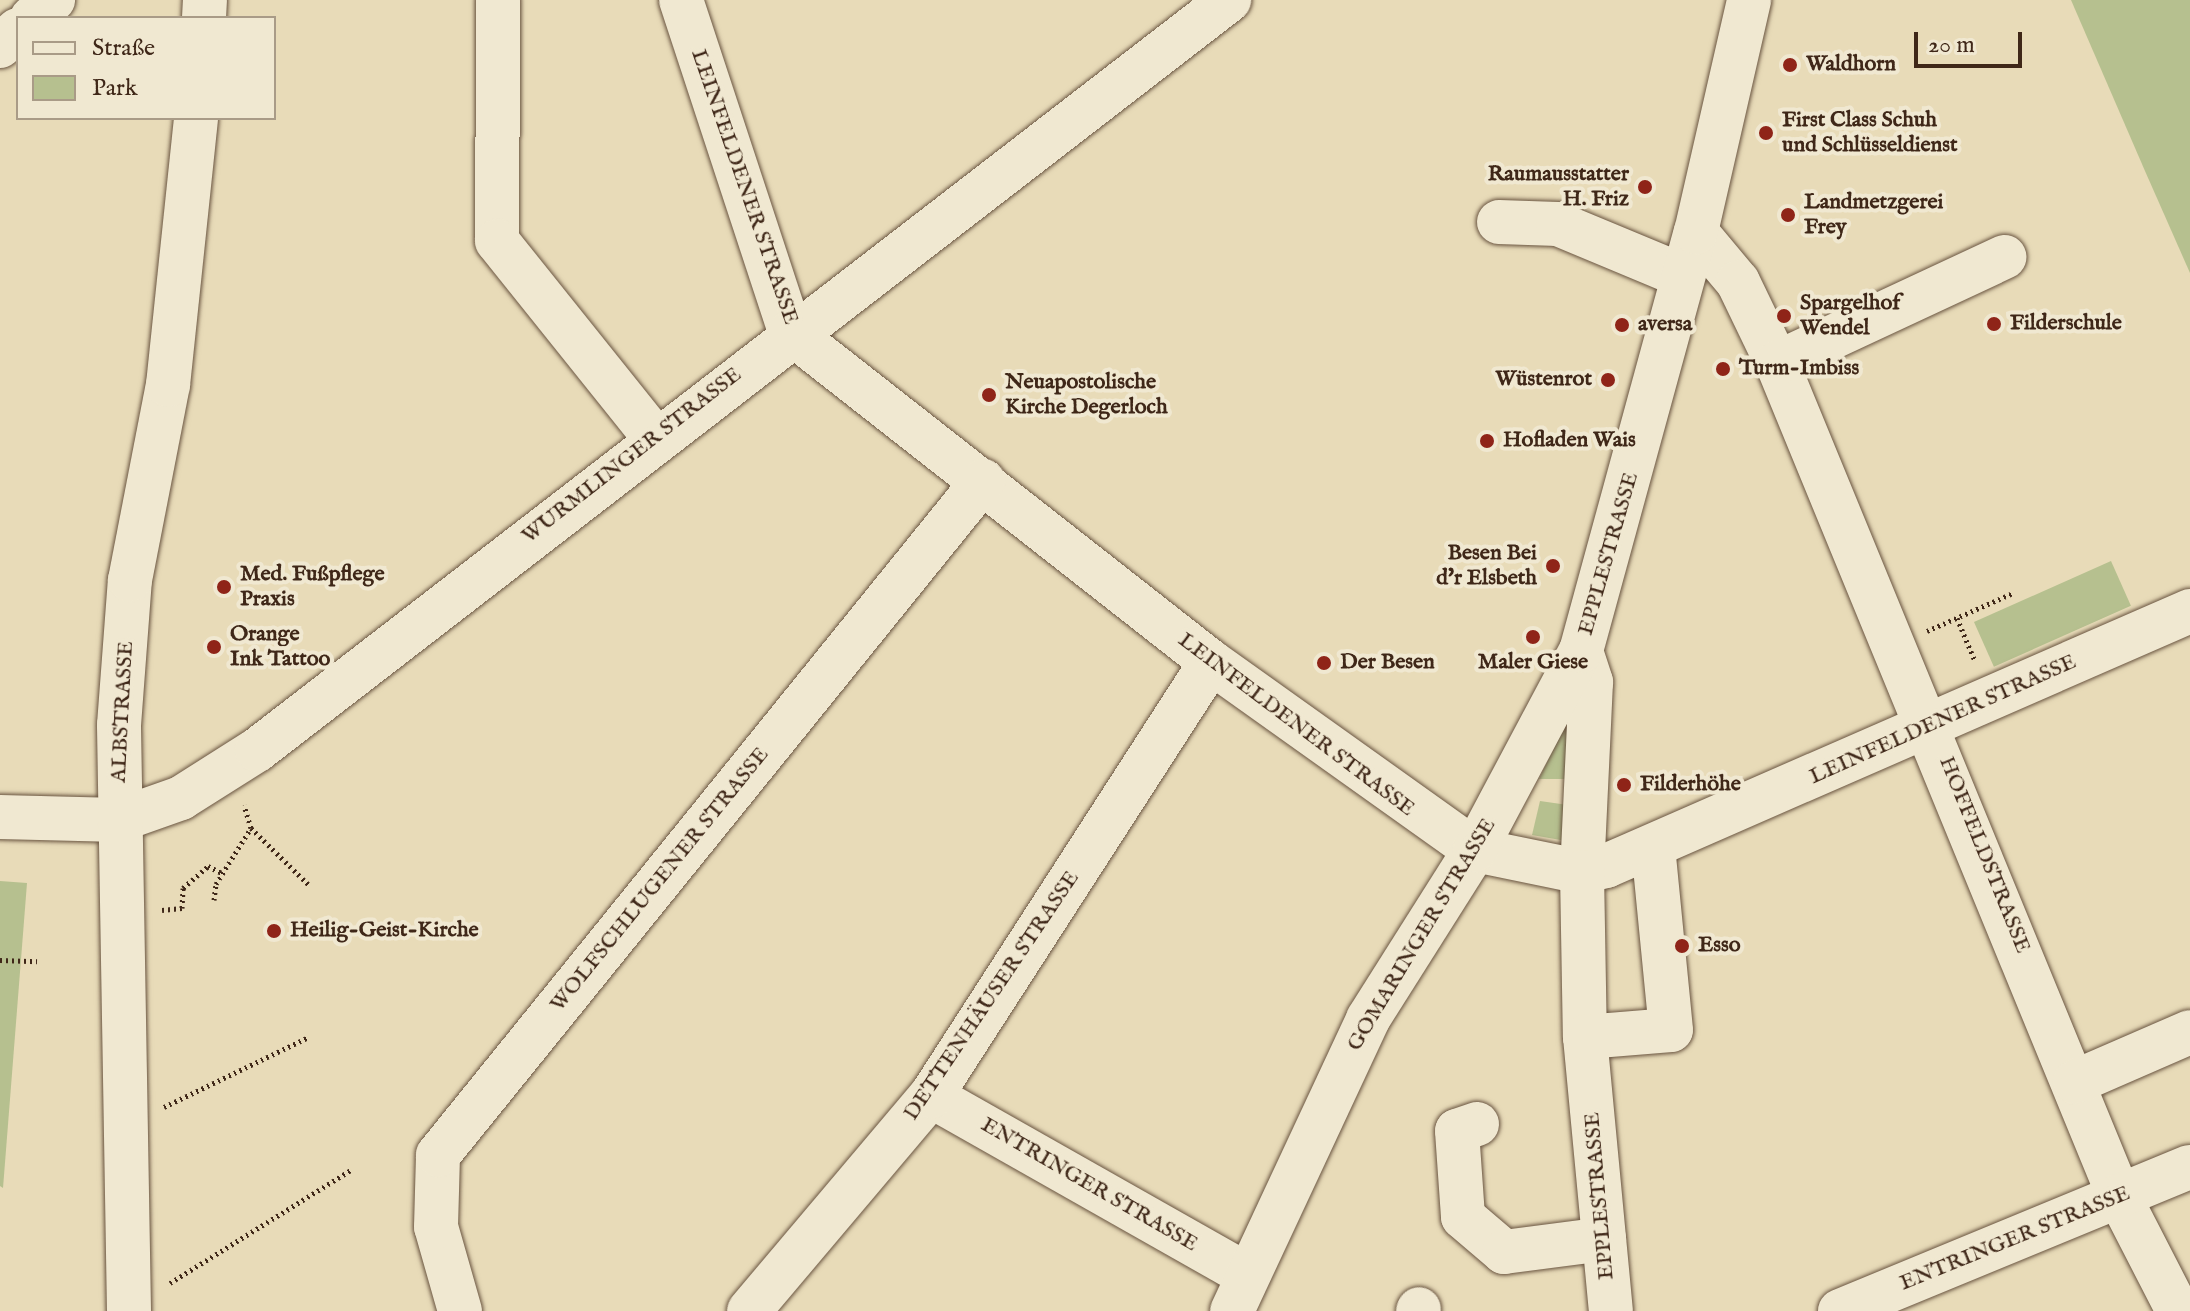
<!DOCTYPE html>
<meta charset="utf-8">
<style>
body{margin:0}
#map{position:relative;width:2190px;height:1311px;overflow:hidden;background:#e8dbb8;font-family:"IM FELL English",serif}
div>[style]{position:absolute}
.green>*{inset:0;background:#b6c08f;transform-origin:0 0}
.path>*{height:5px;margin-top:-2.5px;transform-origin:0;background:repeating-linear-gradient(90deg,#3f2718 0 2px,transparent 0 6px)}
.roads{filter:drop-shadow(0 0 2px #695440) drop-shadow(0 0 2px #695440)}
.minor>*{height:44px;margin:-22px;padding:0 22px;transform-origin:22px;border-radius:22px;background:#f0e8d1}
.dots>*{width:22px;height:22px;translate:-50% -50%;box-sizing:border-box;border:4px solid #f0e8d1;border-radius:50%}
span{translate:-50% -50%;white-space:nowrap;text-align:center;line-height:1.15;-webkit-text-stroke:8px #f0e8d1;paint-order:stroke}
.poi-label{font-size:22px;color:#3f2718;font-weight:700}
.left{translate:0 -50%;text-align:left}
.right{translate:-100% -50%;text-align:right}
.street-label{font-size:22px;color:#3f2718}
.legend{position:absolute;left:16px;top:16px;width:260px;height:104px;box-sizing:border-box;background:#f0e8d1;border:2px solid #a99b87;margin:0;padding:10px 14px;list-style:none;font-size:24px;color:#3f2718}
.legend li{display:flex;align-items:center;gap:16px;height:40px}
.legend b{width:40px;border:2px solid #a99b87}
.scale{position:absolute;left:1914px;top:32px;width:108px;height:36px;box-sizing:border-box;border:4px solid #3f2718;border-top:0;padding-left:10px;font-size:24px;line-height:28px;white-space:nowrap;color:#3f2718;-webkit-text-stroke:6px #f0e8d1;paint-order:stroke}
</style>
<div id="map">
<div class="green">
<i style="clip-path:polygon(2071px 0,2190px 0,2190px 273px,2145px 171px)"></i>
<i style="left:2111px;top:561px;width:49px;height:150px;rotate:66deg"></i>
<i style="clip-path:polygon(1578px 698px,1576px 779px,1539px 779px)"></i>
<i style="clip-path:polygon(1540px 801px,1575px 806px,1572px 842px,1532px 835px)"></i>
<i style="clip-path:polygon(0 881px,27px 883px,3px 1188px,0 1186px)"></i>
</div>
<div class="path">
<i style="left:1957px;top:618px;width:47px;rotate:67.3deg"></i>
<i style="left:1927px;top:631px;width:94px;rotate:-23.8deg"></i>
<i style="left:251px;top:828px;width:81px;rotate:44.5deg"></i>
<i style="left:214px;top:900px;width:16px;rotate:-83deg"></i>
<i style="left:216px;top:884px;width:66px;rotate:-58deg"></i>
<i style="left:251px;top:828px;width:24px;rotate:-107deg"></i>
<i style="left:162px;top:910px;width:20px;rotate:-6deg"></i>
<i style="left:182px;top:908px;width:20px;rotate:-87deg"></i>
<i style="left:183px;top:888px;width:33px;rotate:-41deg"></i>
<i style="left:208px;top:866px;width:16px;rotate:27deg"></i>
<i style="left:0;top:960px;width:37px;rotate:2deg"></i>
<i style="left:164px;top:1107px;width:159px;rotate:-25.8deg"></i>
<i style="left:170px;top:1283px;width:213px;rotate:-32deg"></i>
</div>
<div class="roads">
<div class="minor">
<i style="left:498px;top:0;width:241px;rotate:90.2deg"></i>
<i style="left:497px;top:241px;width:253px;rotate:51.3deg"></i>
<i style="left:681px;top:0;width:349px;rotate:71.8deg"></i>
<i style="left:790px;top:332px;width:535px;rotate:38.09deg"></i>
<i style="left:1211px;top:662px;width:324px;rotate:35.5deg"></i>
<i style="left:1475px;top:850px;width:109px;rotate:11.6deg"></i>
<i style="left:1582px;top:872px;width:25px;rotate:-14deg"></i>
<i style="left:1606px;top:866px;width:637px;rotate:-23.59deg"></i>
<i style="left:32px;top:18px;width:28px;rotate:-41deg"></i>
<i style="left:204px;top:18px;width:18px;rotate:-87deg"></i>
<i style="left:0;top:46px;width:24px;rotate:-42deg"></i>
<i style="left:1499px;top:222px;width:59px;rotate:1.9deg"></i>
<i style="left:1558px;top:224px;width:135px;rotate:22.6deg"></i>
<i style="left:1696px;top:232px;width:65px;rotate:50deg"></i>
<i style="left:1738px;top:282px;width:90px;rotate:64.3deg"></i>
<i style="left:1777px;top:363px;width:900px;rotate:67.68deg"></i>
<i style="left:2119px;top:1196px;width:129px;rotate:62.8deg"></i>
<i style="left:1777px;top:363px;width:251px;rotate:-25deg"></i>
<i style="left:1581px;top:651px;width:33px;rotate:72deg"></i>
<i style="left:1591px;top:682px;width:190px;rotate:92.7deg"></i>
<i style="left:1582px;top:872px;width:165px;rotate:89deg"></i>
<i style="left:1585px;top:1037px;width:275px;rotate:84.6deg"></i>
<i style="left:0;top:817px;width:119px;rotate:1.4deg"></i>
<i style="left:119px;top:820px;width:66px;rotate:-19.5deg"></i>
<i style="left:181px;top:798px;width:90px;rotate:-32.3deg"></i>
<i style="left:257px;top:750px;width:1228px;rotate:-37.65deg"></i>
<i style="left:1585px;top:1037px;width:86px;rotate:-4.7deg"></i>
<i style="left:1671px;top:1030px;width:183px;rotate:-95.6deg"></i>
<i style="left:2075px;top:1082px;width:125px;rotate:-23.5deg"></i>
<i style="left:931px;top:1096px;width:363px;rotate:29.5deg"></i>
<i style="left:1477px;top:1124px;width:21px;rotate:161deg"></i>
<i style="left:1457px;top:1131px;width:86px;rotate:86deg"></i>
<i style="left:1463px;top:1217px;width:54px;rotate:40.5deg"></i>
<i style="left:1504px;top:1252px;width:101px;rotate:-7.4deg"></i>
<i style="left:129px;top:1311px;width:586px;rotate:-90.98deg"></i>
<i style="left:119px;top:725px;width:145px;rotate:-85.7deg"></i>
<i style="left:130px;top:580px;width:199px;rotate:-79deg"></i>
<i style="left:168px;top:385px;width:268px;rotate:-84deg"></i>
<i style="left:460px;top:1311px;width:87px;rotate:-105.9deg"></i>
<i style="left:436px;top:1227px;width:72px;rotate:-88.4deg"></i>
<i style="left:438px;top:1155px;width:867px;rotate:-51.04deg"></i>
<i style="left:749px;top:1311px;width:282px;rotate:-49.8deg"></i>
<i style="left:931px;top:1096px;width:516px;rotate:-57.17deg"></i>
<i style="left:1232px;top:1311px;width:322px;rotate:-65deg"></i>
<i style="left:1368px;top:1019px;width:200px;rotate:-57.7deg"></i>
<i style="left:1475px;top:850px;width:225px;rotate:-62deg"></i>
<i style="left:1581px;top:651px;width:434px;rotate:-74.7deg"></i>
<i style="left:1696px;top:232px;width:238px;rotate:-77.1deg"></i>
<i style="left:1418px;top:1311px;width:2px;rotate:-63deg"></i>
<i style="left:1840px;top:1311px;width:378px;rotate:-22.4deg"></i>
</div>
</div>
<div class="dots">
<i style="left:1790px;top:65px;background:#8f2418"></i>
<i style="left:1766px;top:133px;background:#8f2418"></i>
<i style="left:1645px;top:187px;background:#8f2418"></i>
<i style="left:1788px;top:215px;background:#8f2418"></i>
<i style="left:1784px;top:316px;background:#8f2418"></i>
<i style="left:1994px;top:324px;background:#8f2418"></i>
<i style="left:1622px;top:325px;background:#8f2418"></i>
<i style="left:1723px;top:369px;background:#8f2418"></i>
<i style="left:1608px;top:380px;background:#8f2418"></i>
<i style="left:989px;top:395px;background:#8f2418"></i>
<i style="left:1487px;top:441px;background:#8f2418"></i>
<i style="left:1553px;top:566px;background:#8f2418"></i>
<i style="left:224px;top:587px;background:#8f2418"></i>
<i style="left:1533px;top:637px;background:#8f2418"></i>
<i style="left:214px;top:647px;background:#8f2418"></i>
<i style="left:1324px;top:663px;background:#8f2418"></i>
<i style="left:1624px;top:785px;background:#8f2418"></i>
<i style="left:274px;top:931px;background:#8f2418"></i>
<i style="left:1682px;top:946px;background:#8f2418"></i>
</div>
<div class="poi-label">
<span class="left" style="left:1806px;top:65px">Waldhorn</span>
<span class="left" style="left:1782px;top:133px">First Class Schuh<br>und Schlüsseldienst</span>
<span class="right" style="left:1629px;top:187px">Raumausstatter<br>H. Friz</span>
<span class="left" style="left:1804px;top:215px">Landmetzgerei<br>Frey</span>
<span class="left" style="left:1800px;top:316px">Spargelhof<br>Wendel</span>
<span class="left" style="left:2010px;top:324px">Filderschule</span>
<span class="left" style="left:1638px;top:325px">aversa</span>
<span class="left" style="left:1739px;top:369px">Turm-Imbiss</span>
<span class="right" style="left:1592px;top:380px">Wüstenrot</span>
<span class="left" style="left:1005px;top:395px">Neuapostolische<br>Kirche Degerloch</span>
<span class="left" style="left:1503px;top:441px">Hofladen Wais</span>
<span class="right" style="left:1537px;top:566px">Besen Bei<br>d'r Elsbeth</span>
<span class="left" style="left:240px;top:587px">Med. Fußpflege<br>Praxis</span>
<span class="left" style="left:230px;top:647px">Orange<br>Ink Tattoo</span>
<span class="left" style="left:1340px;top:663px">Der Besen</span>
<span style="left:1533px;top:663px">Maler Giese</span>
<span class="left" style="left:1640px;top:785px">Filderhöhe</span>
<span class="left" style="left:290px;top:931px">Heilig-Geist-Kirche</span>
<span class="left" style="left:1698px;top:946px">Esso</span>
</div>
<div class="street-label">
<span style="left:744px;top:187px;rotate:71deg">LEINFELDENER STRASSE</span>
<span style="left:632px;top:456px;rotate:-38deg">WURMLINGER STRASSE</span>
<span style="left:1609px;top:554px;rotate:-74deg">EPPLESTRASSE</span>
<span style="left:123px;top:712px;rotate:-87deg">ALBSTRASSE</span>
<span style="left:1943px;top:720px;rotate:-24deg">LEINFELDENER STRASSE</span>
<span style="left:1296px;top:725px;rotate:37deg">LEINFELDENER STRASSE</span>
<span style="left:1984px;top:855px;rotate:68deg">HOFFELDSTRASSE</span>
<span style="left:660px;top:880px;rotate:-51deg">WOLFSCHLUGENER STRASSE</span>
<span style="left:1422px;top:935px;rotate:-59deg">GOMARINGER STRASSE</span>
<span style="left:992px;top:996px;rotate:-56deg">DETTENHÄUSER STRASSE</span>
<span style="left:1089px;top:1185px;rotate:30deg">ENTRINGER STRASSE</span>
<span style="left:1600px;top:1196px;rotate:-95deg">EPPLESTRASSE</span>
<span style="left:2015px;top:1239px;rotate:-22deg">ENTRINGER STRASSE</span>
</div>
<ul class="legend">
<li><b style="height:10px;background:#f0e8d1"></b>Straße</li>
<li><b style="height:22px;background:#b6c08f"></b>Park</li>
</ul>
<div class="scale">20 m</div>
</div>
